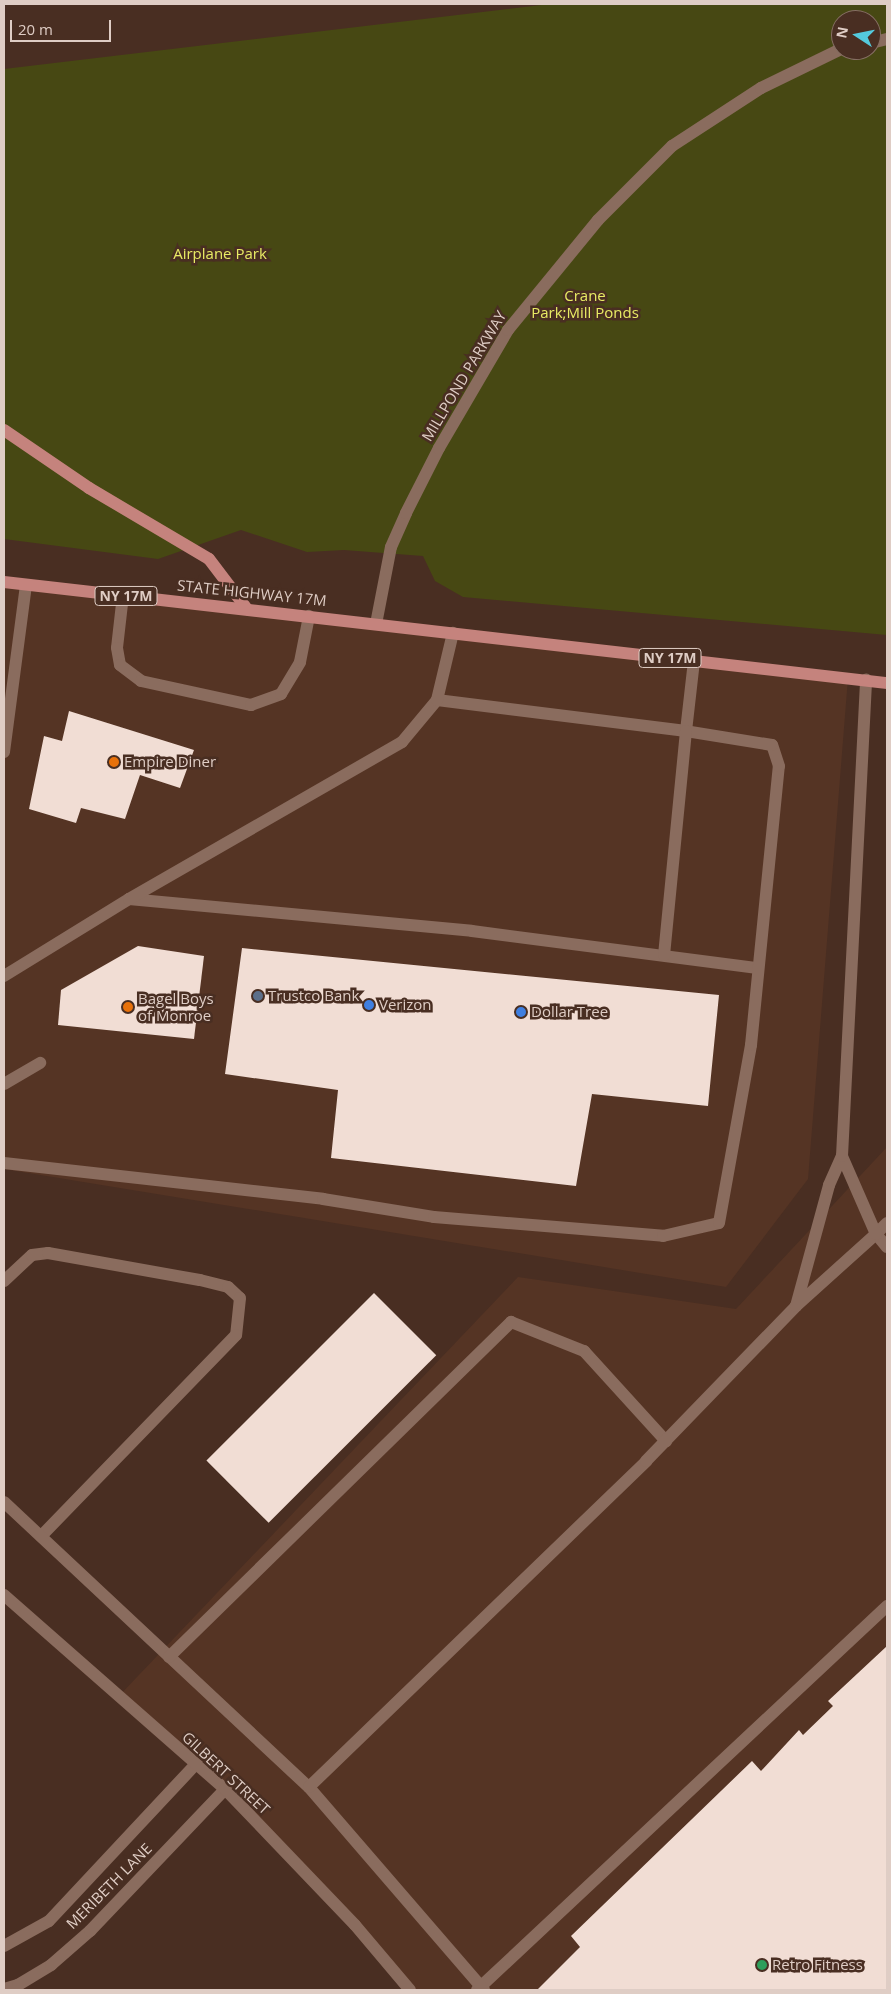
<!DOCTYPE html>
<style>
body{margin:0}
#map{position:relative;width:891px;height:1994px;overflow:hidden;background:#492e22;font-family:"Open Sans",sans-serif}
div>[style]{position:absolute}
.built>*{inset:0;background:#553424}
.green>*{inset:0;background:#474813}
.building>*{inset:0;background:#f1ddd4;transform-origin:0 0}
.service>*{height:12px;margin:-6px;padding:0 6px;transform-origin:6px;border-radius:6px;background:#8a6c5e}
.minor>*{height:12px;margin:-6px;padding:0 6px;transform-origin:6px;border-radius:6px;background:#8a6c5e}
.tertiary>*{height:12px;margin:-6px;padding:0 6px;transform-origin:6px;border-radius:6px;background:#8a6c5e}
.primary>*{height:12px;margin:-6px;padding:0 6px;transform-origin:6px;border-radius:6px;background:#c5837d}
.dots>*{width:14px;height:14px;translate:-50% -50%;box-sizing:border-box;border:2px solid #492e22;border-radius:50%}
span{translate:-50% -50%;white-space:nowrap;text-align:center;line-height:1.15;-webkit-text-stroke:5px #492e22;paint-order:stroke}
.shield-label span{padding:1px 4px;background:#492e22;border:1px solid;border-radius:4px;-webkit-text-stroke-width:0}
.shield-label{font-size:14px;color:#dfcdc5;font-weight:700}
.park-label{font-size:15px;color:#e8eb64}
.street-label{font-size:15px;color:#dfcdc5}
.poi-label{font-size:15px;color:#dfcdc5}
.left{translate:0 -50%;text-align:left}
.frame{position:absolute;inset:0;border:5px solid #dfcdc5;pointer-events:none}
.north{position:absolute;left:831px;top:10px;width:50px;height:50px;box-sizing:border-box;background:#492e22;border:1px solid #856e63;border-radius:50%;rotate:281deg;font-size:14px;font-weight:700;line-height:20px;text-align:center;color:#dfcdc5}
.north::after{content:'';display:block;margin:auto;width:18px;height:22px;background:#54cadd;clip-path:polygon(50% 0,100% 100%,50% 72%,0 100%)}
.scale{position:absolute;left:10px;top:20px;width:101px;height:22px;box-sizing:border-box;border:2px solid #dfcdc5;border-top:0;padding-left:6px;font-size:15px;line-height:18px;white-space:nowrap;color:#dfcdc5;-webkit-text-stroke:4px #492e22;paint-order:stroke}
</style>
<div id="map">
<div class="built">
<i style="clip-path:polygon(4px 581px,848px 678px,808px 1179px,726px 1287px,4px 1169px)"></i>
<i style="clip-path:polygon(887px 1147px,887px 1990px,410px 1990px,225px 1789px,118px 1697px,518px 1277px,736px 1309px)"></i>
</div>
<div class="green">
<i style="clip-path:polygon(evenodd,550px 4px,887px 4px,887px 635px,463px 597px,435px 581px,423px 556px,344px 550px,307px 552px,241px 530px,158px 559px,4px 539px,4px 69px,550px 4px,841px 20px,871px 20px,871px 50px,841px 50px,841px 20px)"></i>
</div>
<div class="building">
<i style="clip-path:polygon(69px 711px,194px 750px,180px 788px,140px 775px,125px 819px,81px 808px,76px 823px,29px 809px,44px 736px,62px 741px)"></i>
<i style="clip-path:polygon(138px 946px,204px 956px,194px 1039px,58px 1025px,61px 990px)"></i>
<i style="clip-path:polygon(242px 948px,719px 995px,708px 1106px,592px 1094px,576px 1186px,331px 1158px,338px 1090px,225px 1074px)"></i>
<i style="left:374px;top:1293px;width:88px;height:237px;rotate:45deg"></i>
<i style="clip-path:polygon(887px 1646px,887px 1990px,537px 1990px,580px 1947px,571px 1936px,752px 1761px,761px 1771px,799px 1730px,803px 1735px,833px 1706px,828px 1701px)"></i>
</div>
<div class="service">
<i style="left:123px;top:595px;width:53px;rotate:96.5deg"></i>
<i style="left:117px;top:648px;width:17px;rotate:80deg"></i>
<i style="left:120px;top:665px;width:26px;rotate:37deg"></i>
<i style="left:141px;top:681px;width:113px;rotate:12.3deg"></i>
<i style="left:251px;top:705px;width:32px;rotate:-20deg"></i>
<i style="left:281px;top:694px;width:37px;rotate:-59deg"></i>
<i style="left:300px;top:662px;width:47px;rotate:-78.9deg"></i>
<i style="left:437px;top:700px;width:251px;rotate:7.1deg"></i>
<i style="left:686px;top:731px;width:70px;rotate:-83.5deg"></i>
<i style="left:4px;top:752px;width:168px;rotate:-82.5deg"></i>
<i style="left:129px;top:899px;width:344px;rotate:5.3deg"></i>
<i style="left:472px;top:931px;width:288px;rotate:7.4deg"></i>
<i style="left:4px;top:976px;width:147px;rotate:-31.6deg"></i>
<i style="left:129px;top:899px;width:315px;rotate:-29.9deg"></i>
<i style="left:402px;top:742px;width:55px;rotate:-50.2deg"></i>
<i style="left:437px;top:700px;width:69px;rotate:-76.6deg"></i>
<i style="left:4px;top:1084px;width:42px;rotate:-30.3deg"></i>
<i style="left:4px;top:1163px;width:321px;rotate:6.4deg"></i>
<i style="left:323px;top:1199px;width:112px;rotate:9.2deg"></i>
<i style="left:434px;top:1217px;width:230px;rotate:4.7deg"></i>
<i style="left:663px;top:1236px;width:57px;rotate:-13.1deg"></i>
<i style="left:719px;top:1223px;width:181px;rotate:-79.8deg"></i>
<i style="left:751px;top:1045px;width:280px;rotate:-84.3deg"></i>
<i style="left:779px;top:766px;width:22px;rotate:-108deg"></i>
<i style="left:772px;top:745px;width:87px;rotate:-170.8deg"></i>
<i style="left:686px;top:731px;width:225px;rotate:95.6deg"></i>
<i style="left:887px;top:1223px;width:16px;rotate:135deg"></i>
<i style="left:876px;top:1234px;width:17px;rotate:50deg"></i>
<i style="left:4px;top:1281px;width:38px;rotate:-43deg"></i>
<i style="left:32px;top:1255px;width:16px;rotate:-7deg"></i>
<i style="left:48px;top:1253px;width:154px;rotate:10.1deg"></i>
<i style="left:200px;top:1280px;width:29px;rotate:14deg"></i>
<i style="left:228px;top:1287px;width:16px;rotate:43deg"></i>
<i style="left:240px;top:1298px;width:37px;rotate:96deg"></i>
<i style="left:236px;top:1335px;width:280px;rotate:134.1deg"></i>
<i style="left:796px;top:1306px;width:125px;rotate:-74.7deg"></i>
<i style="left:829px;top:1185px;width:32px;rotate:-66deg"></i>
<i style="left:4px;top:1502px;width:417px;rotate:43.1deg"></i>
<i style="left:169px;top:1657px;width:479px;rotate:-44.4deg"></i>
<i style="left:511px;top:1322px;width:79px;rotate:21.7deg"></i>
<i style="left:584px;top:1351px;width:122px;rotate:47.7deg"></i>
<i style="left:477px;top:1990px;width:562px;rotate:-43.12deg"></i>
<i style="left:484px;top:1990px;width:268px;rotate:-130.8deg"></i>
<i style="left:309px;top:1787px;width:469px;rotate:-44deg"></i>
<i style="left:646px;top:1461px;width:216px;rotate:-45.9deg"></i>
<i style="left:796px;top:1306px;width:108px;rotate:-42deg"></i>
<i style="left:876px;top:1234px;width:85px;rotate:-113.6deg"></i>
</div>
<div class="minor">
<i style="left:871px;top:43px;width:16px;rotate:-14deg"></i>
<i style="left:376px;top:624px;width:78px;rotate:-79deg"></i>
<i style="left:391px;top:547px;width:37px;rotate:-66deg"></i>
<i style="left:406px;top:513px;width:73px;rotate:-63.1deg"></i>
<i style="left:439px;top:448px;width:137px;rotate:-59.7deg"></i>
<i style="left:508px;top:330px;width:142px;rotate:-50.7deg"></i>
<i style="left:598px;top:220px;width:105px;rotate:-45deg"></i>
<i style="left:672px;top:146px;width:106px;rotate:-33.1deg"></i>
<i style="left:761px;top:88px;width:89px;rotate:-26deg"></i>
<i style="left:842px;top:1156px;width:477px;rotate:-87.1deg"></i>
<i style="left:4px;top:1946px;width:51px;rotate:-29.1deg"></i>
<i style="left:49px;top:1921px;width:214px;rotate:-46.9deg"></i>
<i style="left:4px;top:1989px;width:15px;rotate:-16deg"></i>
<i style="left:18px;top:1985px;width:39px;rotate:-31deg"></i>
<i style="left:51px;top:1965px;width:52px;rotate:-41.1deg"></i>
<i style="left:90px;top:1931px;width:196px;rotate:-46.4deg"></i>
</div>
<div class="tertiary">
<i style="left:4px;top:1595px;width:294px;rotate:41.3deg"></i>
<i style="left:225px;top:1789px;width:188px;rotate:46.3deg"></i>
<i style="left:355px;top:1925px;width:85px;rotate:49.8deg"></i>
</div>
<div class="primary">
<i style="left:4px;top:430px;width:103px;rotate:34.3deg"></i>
<i style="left:89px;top:488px;width:139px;rotate:30.6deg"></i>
<i style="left:209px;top:559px;width:63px;rotate:52.8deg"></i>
<i style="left:4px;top:582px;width:889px;rotate:6.53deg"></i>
</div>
<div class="dots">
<i style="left:114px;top:762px;background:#e8710a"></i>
<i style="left:258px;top:996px;background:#5c6f8a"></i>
<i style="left:369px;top:1005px;background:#3f7fe0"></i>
<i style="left:128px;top:1007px;background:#e8710a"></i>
<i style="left:521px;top:1012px;background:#3f7fe0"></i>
<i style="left:762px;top:1965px;background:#2e9e5b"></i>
</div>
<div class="shield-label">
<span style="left:126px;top:596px">NY 17M</span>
<span style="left:670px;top:658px">NY 17M</span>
</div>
<div class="park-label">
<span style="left:220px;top:254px">Airplane Park</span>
<span style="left:585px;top:304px">Crane<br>Park;Mill Ponds</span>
</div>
<div class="street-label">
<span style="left:464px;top:376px;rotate:-59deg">MILLPOND PARKWAY</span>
<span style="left:252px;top:593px;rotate:6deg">STATE HIGHWAY 17M</span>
<span style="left:226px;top:1773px;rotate:43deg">GILBERT STREET</span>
<span style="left:109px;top:1886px;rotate:-45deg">MERIBETH LANE</span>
</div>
<div class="poi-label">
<span class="left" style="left:124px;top:762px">Empire Diner</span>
<span class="left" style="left:268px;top:996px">Trustco Bank</span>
<span class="left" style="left:138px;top:1007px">Bagel Boys<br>of Monroe</span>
<span class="left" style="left:379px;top:1005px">Verizon</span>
<span class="left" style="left:531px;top:1012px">Dollar Tree</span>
<span class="left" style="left:772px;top:1965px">Retro Fitness</span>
</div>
<div class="frame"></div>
<div class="north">N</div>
<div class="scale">20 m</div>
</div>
